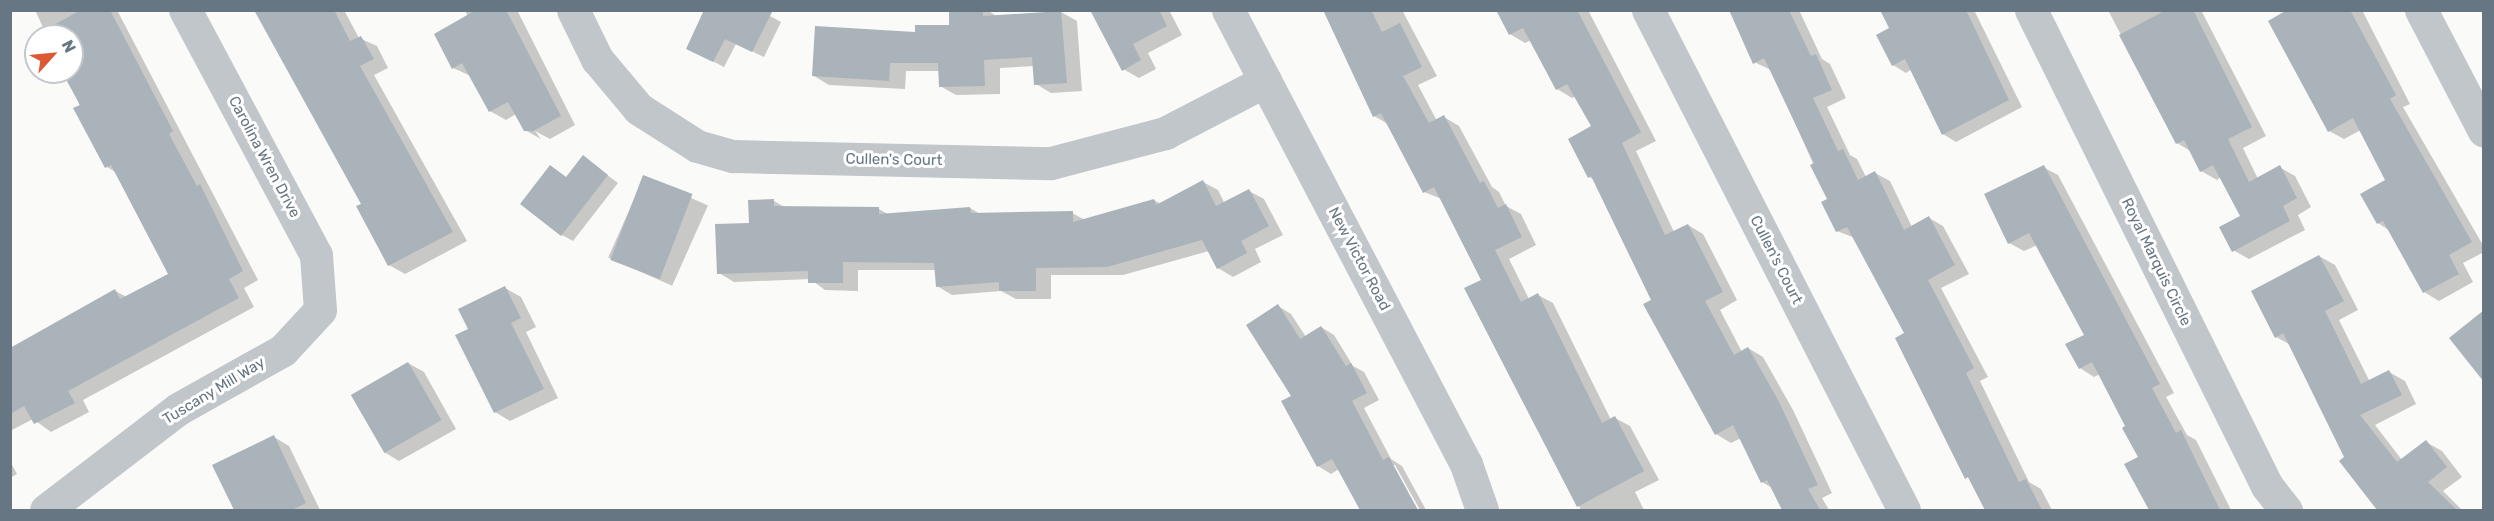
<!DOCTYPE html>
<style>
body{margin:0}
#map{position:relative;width:2494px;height:521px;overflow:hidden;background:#fafaf8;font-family:Rubik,sans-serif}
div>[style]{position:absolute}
.shadow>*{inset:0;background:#0003;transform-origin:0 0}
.building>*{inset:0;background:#aab3b9;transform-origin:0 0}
.minor>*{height:33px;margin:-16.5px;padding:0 16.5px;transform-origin:16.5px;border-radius:16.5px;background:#c1c6ca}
span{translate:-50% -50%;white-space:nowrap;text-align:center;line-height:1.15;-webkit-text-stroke:6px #fff;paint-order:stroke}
.street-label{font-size:15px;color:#667682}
.frame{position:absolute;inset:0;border:12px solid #667682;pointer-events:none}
.north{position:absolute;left:24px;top:24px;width:60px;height:60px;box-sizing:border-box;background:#fff;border:2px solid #c2c8cd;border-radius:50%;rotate:63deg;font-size:16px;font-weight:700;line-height:24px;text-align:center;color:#667682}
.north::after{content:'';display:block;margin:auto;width:21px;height:27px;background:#dd5934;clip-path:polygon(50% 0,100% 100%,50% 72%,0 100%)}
</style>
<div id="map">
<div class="shadow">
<i style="clip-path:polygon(35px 10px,117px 10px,258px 280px,244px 288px,254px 307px,83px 400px,89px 412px,51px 432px,33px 419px,10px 431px,10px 351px,115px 291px,127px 297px,170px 274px,117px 173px,107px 167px,65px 72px,72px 72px,72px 36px,47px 36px)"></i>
<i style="clip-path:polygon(255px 10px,344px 10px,359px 38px,377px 46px,388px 68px,374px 75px,467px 241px,405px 274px,389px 265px,363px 204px)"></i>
<i style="clip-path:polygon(465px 10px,517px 10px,575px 125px,550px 139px,535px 131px,541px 139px,525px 130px,516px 114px,506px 120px,490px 111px,471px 76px,453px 68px,468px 17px)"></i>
<i style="clip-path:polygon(951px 10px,987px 10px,998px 17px,1061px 12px,1077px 21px,1082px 91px,1051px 93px,1036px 84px,1034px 66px,1000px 68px,1000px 94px,956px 95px,940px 86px,940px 71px,906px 71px,905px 89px,829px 85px,814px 76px,916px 34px,951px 26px)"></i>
<i style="clip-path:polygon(1092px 10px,1169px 10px,1182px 35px,1148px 53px,1156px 69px,1139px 78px,1123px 69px)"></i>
<i style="clip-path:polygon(1324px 10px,1402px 10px,1437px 76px,1418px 85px,1437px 121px,1444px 117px,1459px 126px,1492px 187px,1499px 192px,1506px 206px,1521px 214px,1536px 245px,1509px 259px,1529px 299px,1538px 295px,1553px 303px,1611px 420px,1615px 418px,1630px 426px,1659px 480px,1635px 492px,1644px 510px,1581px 510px,1466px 289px,1483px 281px,1442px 199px,1424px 192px,1388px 124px,1374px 116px)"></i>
<i style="clip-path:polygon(1497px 10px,1588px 10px,1656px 141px,1636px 151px,1674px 232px,1688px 225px,1703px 234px,1737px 300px,1720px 310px,1742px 352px,1748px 348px,1763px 357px,1793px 410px,1832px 493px,1822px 498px,1829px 510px,1784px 510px,1772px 488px,1762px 482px,1741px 438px,1731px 443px,1716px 434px,1595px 180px,1589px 177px,1593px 127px,1576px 96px,1572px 98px,1557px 89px,1531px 40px,1525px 43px,1510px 34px)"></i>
<i style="clip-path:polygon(1742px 10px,1799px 10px,1822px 59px,1830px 64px,1846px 98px,1827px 107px,1850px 155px,1857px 159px,1866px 177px,1875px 173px,1890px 181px,1912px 227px,1929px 218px,1943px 226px,1969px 274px,1941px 288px,1988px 377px,1980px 381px,2029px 482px,2041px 489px,2052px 510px,1985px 510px,1897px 339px,1906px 334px,1855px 238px,1837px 231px,1829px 199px,1771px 70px,1754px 62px)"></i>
<i style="clip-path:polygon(1882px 10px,1974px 10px,2022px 107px,1956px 142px,1943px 134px,1912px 69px,1906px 73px,1893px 65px,1891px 29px)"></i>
<i style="clip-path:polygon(2108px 10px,2201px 10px,2266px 136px,2243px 148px,2258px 179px,2279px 167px,2295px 176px,2311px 207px,2298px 215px,2305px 230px,2249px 259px,2233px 250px,2242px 217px,2221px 177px,2217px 180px,2201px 171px,2192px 152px,2177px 143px)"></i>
<i style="clip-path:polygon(2291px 10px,2362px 10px,2410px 104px,2403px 107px,2484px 247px,2484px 252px,2463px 263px,2473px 282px,2439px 301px,2424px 292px,2390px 231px,2378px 223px,2387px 181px,2361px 130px,2344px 139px,2329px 131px)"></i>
<i style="clip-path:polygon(770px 16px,781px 22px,764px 57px,736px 44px,724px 67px,687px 48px)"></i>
<i style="clip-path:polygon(583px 157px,618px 183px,573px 241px,562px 235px,551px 167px,567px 178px)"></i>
<i style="clip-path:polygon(2043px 167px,2058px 175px,2174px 393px,2166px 397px,2187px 435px,2196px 440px,2231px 510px,2150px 510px,2126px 465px,2140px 457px,2127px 427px,2100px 374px,2094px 377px,2080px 368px,2086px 335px,2037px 245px,2024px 251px,2009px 243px)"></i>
<i style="left:644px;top:177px;width:70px;height:88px;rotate:24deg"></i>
<i style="clip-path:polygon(1203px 182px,1218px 190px,1225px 204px,1249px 191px,1264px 199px,1283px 235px,1255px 249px,1261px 262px,1233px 277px,1218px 268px,1209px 251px,1123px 275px,1051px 275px,1051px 299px,1016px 299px,1001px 291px,952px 295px,937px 286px,936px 270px,858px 270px,858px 291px,825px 290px,810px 279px,734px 282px,719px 273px,750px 224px,774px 201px,786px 208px,879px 209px,889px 215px,970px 208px,980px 214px,1072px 213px,1085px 220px,1154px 200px,1161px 204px)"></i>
<i style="clip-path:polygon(2319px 256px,2335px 265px,2358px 310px,2339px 320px,2370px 382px,2389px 372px,2405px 381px,2416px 404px,2375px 425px,2402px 460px,2426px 442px,2442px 451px,2462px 477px,2443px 491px,2462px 510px,2379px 510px,2341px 461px,2346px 458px,2291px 345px,2276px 337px)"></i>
<i style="clip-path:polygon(505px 288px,521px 297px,536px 327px,526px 332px,558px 398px,510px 421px,495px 412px,470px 330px)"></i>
<i style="clip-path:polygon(1278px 306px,1291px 314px,1306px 337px,1321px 327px,1334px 335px,1353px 366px,1364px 372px,1379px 400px,1364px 408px,1391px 459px,1402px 466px,1426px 510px,1420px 510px,1395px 465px,1392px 465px,1417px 510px,1362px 510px,1339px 469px,1331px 474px,1318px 466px,1293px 396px)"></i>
<i style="clip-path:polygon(408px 363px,424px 372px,456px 429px,399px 461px,384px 452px)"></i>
<i style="clip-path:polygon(274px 437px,289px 446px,320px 510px,235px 510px,214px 466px)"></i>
<i style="clip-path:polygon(10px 461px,17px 474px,10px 478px)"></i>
</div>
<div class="building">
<i style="clip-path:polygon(81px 10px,110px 10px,173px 131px,169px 134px,197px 186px,200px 184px,243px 271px,229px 279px,239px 298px,68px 391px,75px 403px,34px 424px,24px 406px,10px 414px,10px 348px,115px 289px,120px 299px,168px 274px,111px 165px,105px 168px,73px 108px,80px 105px,62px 72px,72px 72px,72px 36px,43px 36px,41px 32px)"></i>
<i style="clip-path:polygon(254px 10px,334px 10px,350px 41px,361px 36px,374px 59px,360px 66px,453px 232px,388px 266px,356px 206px,361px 204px)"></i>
<i style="clip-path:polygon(476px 10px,506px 10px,561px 116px,533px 131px,524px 131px,508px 102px,489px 112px,462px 63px,452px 69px,434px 34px)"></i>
<i style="clip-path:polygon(704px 10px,773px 10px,752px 52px,725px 39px,713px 62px,686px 49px)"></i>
<i style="clip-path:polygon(949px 10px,983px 10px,983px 16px,1061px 11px,1067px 83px,1034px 85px,1032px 57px,984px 60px,985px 86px,939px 87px,938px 63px,890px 63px,889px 81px,812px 76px,815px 26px,915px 32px,915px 25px,949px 25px)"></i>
<i style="clip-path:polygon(1090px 10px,1159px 10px,1167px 26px,1133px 44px,1141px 60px,1122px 71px)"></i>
<i style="clip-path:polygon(1323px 10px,1371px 10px,1382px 32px,1400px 23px,1422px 67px,1403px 76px,1429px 123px,1444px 115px,1480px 183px,1484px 181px,1498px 208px,1506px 204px,1522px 237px,1495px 250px,1521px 302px,1538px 293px,1602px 423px,1615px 416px,1644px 471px,1577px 507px,1464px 288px,1481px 280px,1434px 187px,1423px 193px,1381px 113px,1373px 117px)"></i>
<i style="clip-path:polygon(1496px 10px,1577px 10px,1641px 132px,1622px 143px,1665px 235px,1688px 224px,1723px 292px,1705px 301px,1734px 355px,1748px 347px,1778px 400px,1818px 485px,1808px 489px,1820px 510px,1782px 510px,1767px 480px,1761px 483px,1733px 425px,1715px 435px,1643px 304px,1651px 300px,1591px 176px,1588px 178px,1568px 139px,1591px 126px,1567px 84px,1556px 90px,1523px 28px,1509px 35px)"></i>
<i style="clip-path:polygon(1729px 10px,1789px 10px,1811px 56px,1816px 54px,1832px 90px,1813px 98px,1838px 151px,1843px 149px,1858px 180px,1875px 171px,1904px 230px,1929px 216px,1955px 265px,1928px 280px,1974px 368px,1966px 373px,2019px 482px,2026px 479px,2042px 510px,1985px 510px,1968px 477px,1965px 479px,1895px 338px,1904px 333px,1847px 227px,1836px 232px,1821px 202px,1827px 199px,1810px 165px,1814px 163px,1764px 58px,1753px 64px)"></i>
<i style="clip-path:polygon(1880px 10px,1966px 10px,2009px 100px,1942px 135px,1905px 59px,1892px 66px,1876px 35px,1889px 28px)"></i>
<i style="clip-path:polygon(2166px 10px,2193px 10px,2252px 127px,2228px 139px,2249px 182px,2280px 165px,2297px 198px,2283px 206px,2290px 221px,2232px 252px,2219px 227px,2240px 216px,2213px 165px,2200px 172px,2184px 140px,2176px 144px,2119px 35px)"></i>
<i style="clip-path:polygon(2287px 10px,2350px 10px,2396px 95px,2390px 99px,2472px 242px,2449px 255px,2459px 274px,2423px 293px,2383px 221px,2377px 224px,2360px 194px,2385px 180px,2353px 118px,2328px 132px,2268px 21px)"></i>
<i style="clip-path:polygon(583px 155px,608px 175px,561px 236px,520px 204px,550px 165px,566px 177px)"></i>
<i style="clip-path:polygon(2044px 165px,2160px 384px,2152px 388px,2176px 433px,2181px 430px,2220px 510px,2149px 510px,2124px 464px,2138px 457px,2122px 428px,2125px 426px,2092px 362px,2079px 369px,2065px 344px,2084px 335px,2029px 233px,2008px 244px,1984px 194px)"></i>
<i style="left:643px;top:175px;width:53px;height:91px;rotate:21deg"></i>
<i style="clip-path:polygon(1203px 180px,1216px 206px,1249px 189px,1269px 226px,1241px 241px,1247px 253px,1217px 269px,1202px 240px,1107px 267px,1036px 268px,1036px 291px,999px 291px,999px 282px,936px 287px,934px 263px,843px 262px,843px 283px,808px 283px,808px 271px,717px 274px,715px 224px,749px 223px,748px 200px,774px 199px,774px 206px,879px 207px,879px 214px,970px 207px,971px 213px,1073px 211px,1073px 222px,1154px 199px,1156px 205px)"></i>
<i style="clip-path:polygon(2319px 255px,2344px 301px,2325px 311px,2361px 384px,2389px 370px,2402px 395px,2360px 415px,2397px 462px,2426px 440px,2447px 467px,2428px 482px,2457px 510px,2377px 510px,2339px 461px,2344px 457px,2283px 333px,2275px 338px,2251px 291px)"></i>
<i style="clip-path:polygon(505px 286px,521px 318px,511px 323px,544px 389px,494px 413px,455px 335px,468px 329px,458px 309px)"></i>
<i style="clip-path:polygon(1278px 304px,1300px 339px,1321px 326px,1346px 366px,1351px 363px,1367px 393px,1352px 401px,1383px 460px,1389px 457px,1418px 510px,1360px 510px,1332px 459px,1317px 467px,1281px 401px,1291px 396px,1246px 325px)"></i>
<i style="clip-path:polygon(2484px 310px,2484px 382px,2449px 338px)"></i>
<i style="left:408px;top:362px;width:67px;height:66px;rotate:60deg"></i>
<i style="clip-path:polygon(274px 435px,306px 503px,292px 510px,234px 510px,212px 465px)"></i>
</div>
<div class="minor">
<i style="left:573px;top:10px;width:55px;rotate:63.9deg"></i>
<i style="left:597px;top:59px;width:65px;rotate:50deg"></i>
<i style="left:639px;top:109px;width:69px;rotate:32.5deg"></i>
<i style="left:697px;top:146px;width:37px;rotate:16deg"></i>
<i style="left:733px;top:156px;width:318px;rotate:1.3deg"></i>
<i style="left:1051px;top:163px;width:118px;rotate:-14.7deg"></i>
<i style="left:1165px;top:133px;width:113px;rotate:-27.5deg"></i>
<i style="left:1228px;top:10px;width:513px;rotate:62.34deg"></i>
<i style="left:1466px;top:464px;width:49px;rotate:70.8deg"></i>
<i style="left:1648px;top:10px;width:562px;rotate:62.89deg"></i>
<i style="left:2031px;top:10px;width:531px;rotate:63.63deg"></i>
<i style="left:2267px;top:486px;width:31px;rotate:52deg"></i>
<i style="left:2421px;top:10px;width:136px;rotate:62.5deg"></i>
<i style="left:46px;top:510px;width:166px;rotate:-37.4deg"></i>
<i style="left:178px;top:409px;width:120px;rotate:-29.3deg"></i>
<i style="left:283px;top:350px;width:54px;rotate:-47.2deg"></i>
<i style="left:320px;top:310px;width:55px;rotate:-94.2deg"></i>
<i style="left:316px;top:255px;width:278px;rotate:-118.1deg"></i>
</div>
<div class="street-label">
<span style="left:264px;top:157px;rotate:62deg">Carolina Wren Drive</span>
<span style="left:894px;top:160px;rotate:1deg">Cullen's Court</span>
<span style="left:1359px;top:259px;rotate:62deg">New Victor Road</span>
<span style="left:1776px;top:260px;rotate:63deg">Cullen's Court</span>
<span style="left:2156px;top:262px;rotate:64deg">Royal Marquis Circle</span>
<span style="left:214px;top:391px;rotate:-31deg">Tuscany Mill Way</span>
</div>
<div class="frame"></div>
<div class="north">N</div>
</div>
